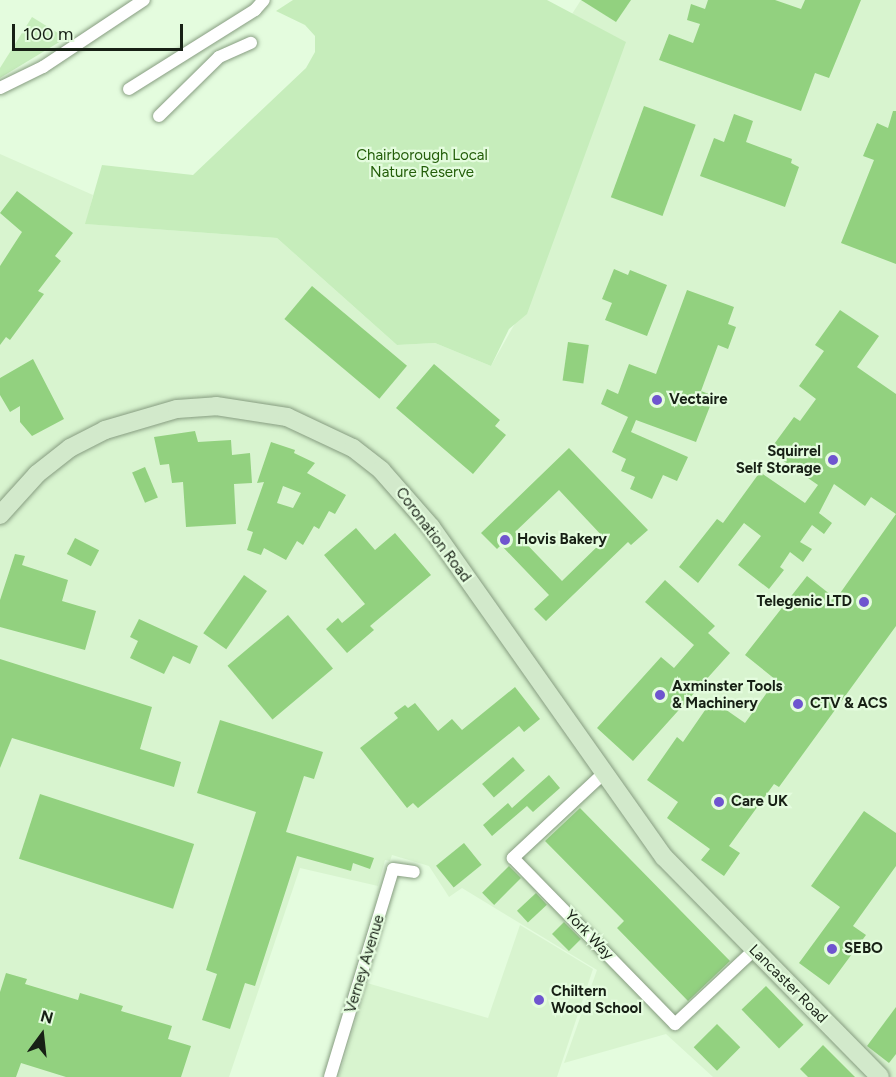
<!DOCTYPE html>
<style>
body{margin:0}
#map{position:relative;width:896px;height:1077px;overflow:hidden;background:#e4fcde;font-family:Figtree,sans-serif}
div>[style]{position:absolute}
.built>*{inset:0;background:#d8f4cf}
.green>*{inset:0;background:#c6edbb}
.building>*{inset:0;background:#92d17f;transform-origin:0 0}
.roads{filter:drop-shadow(0 0 2px #879d81) drop-shadow(0 0 2px #879d81)}
.street>*{height:12px;margin:-6px;padding:0 6px;transform-origin:6px;border-radius:6px;background:#fff}
.secondary>*{height:18px;margin:-9px;padding:0 9px;transform-origin:9px;border-radius:9px;background:#d2e9cb}
.dots>*{width:16px;height:16px;translate:-50% -50%;box-sizing:border-box;border:3px solid #e4fcde;border-radius:50%}
span{translate:-50% -50%;white-space:nowrap;text-align:center;line-height:1.15;-webkit-text-stroke:4.5px #e4fcde;paint-order:stroke}
.park-label{font-size:15px;color:#235d09}
.poi-label{font-size:15px;color:#172015;font-weight:700}
.left{translate:0 -50%;text-align:left}
.right{translate:-100% -50%;text-align:right}
.street-label{font-size:15px;color:#172015}
.north{position:absolute;left:12px;top:1005px;width:60px;height:60px;-webkit-text-stroke:4px #e4fcde;paint-order:stroke;rotate:15deg;font-size:16px;font-weight:700;line-height:24px;text-align:center;color:#172015}
.north::after{content:'';display:block;margin:auto;width:21px;height:27px;background:#172015;clip-path:polygon(50% 0,100% 100%,50% 72%,0 100%)}
.scale{position:absolute;left:12px;top:24px;width:171px;height:27px;box-sizing:border-box;border:3px solid #172015;border-top:0;padding-left:8px;font-size:18px;line-height:21px;white-space:nowrap;color:#172015;-webkit-text-stroke:4px #e4fcde;paint-order:stroke}
</style>
<div id="map">
<div class="built">
<i style="clip-path:polygon(581px 0,896px 0,896px 1077px,713px 1077px,666px 1034px,564px 1063px,597px 970px,462px 888px,449px 897px,429px 866px,392px 855px,390px 861px,385px 860px,378px 886px,300px 868px,229px 1077px,0 1077px,0 154px,93px 195px,86px 224px,277px 238px,397px 345px,435px 343px,491px 366px,518px 318px,625px 42px,572px 14px)"></i>
<i style="clip-path:polygon(520px 925px,593px 969px,557px 1077px,339px 1077px,367px 983px,488px 1018px)"></i>
</div>
<div class="green">
<i style="clip-path:polygon(293px 0,547px 0,626px 42px,527px 314px,509px 329px,491px 366px,435px 343px,397px 345px,277px 238px,85px 224px,102px 165px,193px 175px,306px 68px,315px 52px,315px 36px,305px 25px,276px 11px)"></i>
<i style="clip-path:polygon(32px 17px,66px 38px,0 78px,0 68px)"></i>
</div>
<div class="building">
<i style="clip-path:polygon(581px 0,631px 0,616px 22px)"></i>
<i style="clip-path:polygon(708px 0,775px 0,801px 9px,805px 0,861px 0,829px 78px,815px 73px,801px 111px,659px 60px,669px 34px,693px 43px,700px 24px,687px 20px,691px 4px,705px 9px)"></i>
<i style="left:644px;top:106px;width:55px;height:97px;rotate:20deg"></i>
<i style="clip-path:polygon(893px 111px,896px 111px,896px 264px,841px 243px,874px 160px,863px 156px,877px 123px,888px 128px)"></i>
<i style="clip-path:polygon(734px 114px,753px 121px,746px 142px,792px 159px,791px 163px,799px 167px,785px 207px,700px 176px,714px 138px,724px 142px)"></i>
<i style="clip-path:polygon(17px 191px,73px 233px,55px 256px,61px 261px,38px 291px,44px 294px,10px 340px,6px 337px,0 345px,0 266px,22px 232px,0 213px)"></i>
<i style="clip-path:polygon(614px 269px,628px 275px,630px 270px,667px 285px,647px 336px,605px 320px,612px 303px,602px 299px)"></i>
<i style="left:312px;top:286px;width:124px;height:43px;rotate:40deg"></i>
<i style="clip-path:polygon(687px 290px,734px 307px,728px 324px,736px 327px,728px 349px,718px 345px,701px 391px,714px 396px,696px 442px,636px 420px,631px 432px,688px 457px,677px 481px,663px 475px,652px 499px,630px 489px,635px 477px,621px 471px,626px 459px,612px 452px,628px 417px,601px 404px,607px 389px,618px 394px,629px 364px,656px 374px)"></i>
<i style="clip-path:polygon(840px 310px,879px 336px,857px 367px,896px 394px,896px 626px,779px 787px,774px 784px,729px 846px,740px 853px,724px 876px,701px 860px,710px 849px,667px 818px,678px 802px,647px 780px,677px 737px,683px 742px,712px 700px,745px 723px,776px 680px,745px 655px,807px 576px,836px 599px,896px 514px,871px 497px,865px 506px,834px 484px,819px 513px,832px 523px,824px 534px,812px 525px,800px 542px,812px 549px,803px 562px,790px 552px,780px 567px,784px 570px,769px 589px,738px 565px,761px 536px,744px 523px,698px 583px,679px 567px,717px 519px,723px 523px,760px 472px,805px 503px,818px 485px,769px 451px,794px 417px,800px 421px,816px 399px,799px 386px,824px 351px,815px 345px)"></i>
<i style="left:568px;top:342px;width:21px;height:39px;rotate:8deg"></i>
<i style="clip-path:polygon(33px 359px,64px 419px,32px 436px,20px 422px,20px 406px,10px 412px,0 395px,0 378px)"></i>
<i style="clip-path:polygon(434px 364px,500px 420px,495px 426px,506px 435px,473px 474px,396px 408px)"></i>
<i style="clip-path:polygon(195px 431px,198px 442px,231px 440px,232px 455px,250px 453px,252px 483px,234px 484px,236px 524px,186px 527px,183px 482px,172px 483px,169px 464px,160px 465px,154px 437px)"></i>
<i style="clip-path:polygon(evenodd,271px 442px,295px 450px,294px 453px,315px 463px,307px 473px,346px 495px,335px 514px,329px 511px,319px 529px,314px 526px,303px 545px,297px 541px,286px 560px,264px 548px,261px 555px,247px 550px,253px 532px,247px 530px,264px 482px,257px 483px,271px 442px,283px 486px,301px 493px,293px 508px,277px 503px,283px 486px)"></i>
<i style="clip-path:polygon(evenodd,569px 448px,648px 530px,631px 545px,628px 542px,546px 621px,534px 609px,549px 595px,501px 545px,497px 549px,481px 533px,569px 448px,559px 490px,605px 539px,562px 581px,515px 532px,559px 490px)"></i>
<i style="left:145px;top:467px;width:33px;height:14px;rotate:67deg"></i>
<i style="clip-path:polygon(356px 528px,375px 550px,395px 533px,431px 575px,370px 626px,374px 630px,347px 653px,326px 629px,338px 618px,342px 623px,365px 604px,324px 555px)"></i>
<i style="left:75px;top:538px;width:27px;height:18px;rotate:27deg"></i>
<i style="clip-path:polygon(15px 554px,25px 556px,22px 565px,68px 580px,62px 601px,96px 611px,85px 650px,0 627px,0 600px)"></i>
<i style="left:244px;top:575px;width:28px;height:71px;rotate:35deg"></i>
<i style="clip-path:polygon(665px 580px,715px 626px,708px 633px,730px 653px,633px 761px,597px 728px,661px 657px,674px 668px,694px 645px,645px 602px)"></i>
<i style="left:288px;top:615px;width:70px;height:79px;rotate:50deg"></i>
<i style="clip-path:polygon(139px 619px,198px 646px,190px 664px,173px 656px,164px 674px,130px 658px,138px 641px,130px 637px)"></i>
<i style="clip-path:polygon(0 659px,152px 707px,140px 749px,181px 762px,174px 787px,12px 738px,0 768px)"></i>
<i style="clip-path:polygon(515px 687px,540px 719px,524px 732px,519px 726px,418px 808px,413px 803px,407px 808px,360px 748px,398px 718px,394px 713px,405px 705px,408px 708px,415px 703px,438px 731px,452px 719px,462px 730px)"></i>
<i style="clip-path:polygon(220px 720px,323px 752px,314px 779px,304px 776px,286px 832px,374px 858px,370px 869px,353px 863px,351px 871px,297px 856px,255px 986px,245px 983px,230px 1029px,202px 1020px,217px 974px,206px 970px,256px 812px,197px 793px)"></i>
<i style="left:513px;top:757px;width:18px;height:41px;rotate:49deg"></i>
<i style="clip-path:polygon(549px 775px,560px 788px,533px 812px,527px 806px,492px 836px,483px 825px,508px 803px,512px 808px)"></i>
<i style="left:40px;top:794px;width:162px;height:68px;rotate:18deg"></i>
<i style="clip-path:polygon(580px 808px,730px 961px,688px 1001px,617px 928px,624px 921px,545px 841px)"></i>
<i style="clip-path:polygon(864px 811px,896px 833px,896px 866px,853px 926px,866px 935px,829px 985px,799px 963px,840px 907px,811px 886px)"></i>
<i style="left:464px;top:843px;width:28px;height:36px;rotate:51deg"></i>
<i style="left:509px;top:866px;width:17px;height:38px;rotate:45deg"></i>
<i style="left:536px;top:893px;width:16px;height:26px;rotate:47deg"></i>
<i style="left:564px;top:922px;width:24px;height:17px;rotate:45deg"></i>
<i style="clip-path:polygon(6px 973px,27px 979px,25px 984px,78px 1000px,80px 993px,123px 1006px,121px 1011px,172px 1026px,168px 1039px,191px 1046px,181px 1077px,66px 1077px,21px 1063px,16px 1077px,0 1077px,0 992px)"></i>
<i style="left:766px;top:986px;width:54px;height:34px;rotate:46deg"></i>
<i style="clip-path:polygon(896px 1007px,896px 1054px,889px 1063px,867px 1046px)"></i>
<i style="left:717px;top:1024px;width:33px;height:33px;rotate:45deg"></i>
<i style="clip-path:polygon(823px 1045px,855px 1077px,808px 1077px,800px 1069px)"></i>
</div>
<div class="roads">
<div class="street">
<i style="left:0;top:88px;width:48px;rotate:-26deg"></i>
<i style="left:43px;top:67px;width:121px;rotate:-33.6deg"></i>
<i style="left:129px;top:89px;width:149px;rotate:-32.1deg"></i>
<i style="left:255px;top:10px;width:13px;rotate:-48deg"></i>
<i style="left:159px;top:116px;width:84px;rotate:-44.5deg"></i>
<i style="left:219px;top:57px;width:35px;rotate:-24deg"></i>
<i style="left:604px;top:773px;width:125px;rotate:137deg"></i>
<i style="left:513px;top:858px;width:232px;rotate:45.7deg"></i>
<i style="left:675px;top:1024px;width:108px;rotate:-43.1deg"></i>
<i style="left:330px;top:1077px;width:217px;rotate:-73.1deg"></i>
<i style="left:393px;top:869px;width:21px;rotate:8deg"></i>
</div>
<div class="secondary">
<i style="left:0;top:515px;width:55px;rotate:-47.9deg"></i>
<i style="left:37px;top:474px;width:42px;rotate:-38.2deg"></i>
<i style="left:70px;top:448px;width:39px;rotate:-27deg"></i>
<i style="left:105px;top:430px;width:75px;rotate:-16.3deg"></i>
<i style="left:177px;top:409px;width:39px;rotate:-4deg"></i>
<i style="left:216px;top:406px;width:72px;rotate:8.8deg"></i>
<i style="left:287px;top:417px;width:73px;rotate:25.2deg"></i>
<i style="left:353px;top:448px;width:36px;rotate:38deg"></i>
<i style="left:381px;top:470px;width:76px;rotate:48.7deg"></i>
<i style="left:431px;top:527px;width:404px;rotate:54.8deg"></i>
<i style="left:664px;top:857px;width:308px;rotate:45.5deg"></i>
</div>
</div>
<div class="dots">
<i style="left:657px;top:400px;background:#6f55cf"></i>
<i style="left:833px;top:460px;background:#6f55cf"></i>
<i style="left:505px;top:540px;background:#6f55cf"></i>
<i style="left:864px;top:602px;background:#6f55cf"></i>
<i style="left:660px;top:695px;background:#6f55cf"></i>
<i style="left:798px;top:704px;background:#6f55cf"></i>
<i style="left:719px;top:802px;background:#6f55cf"></i>
<i style="left:832px;top:949px;background:#6f55cf"></i>
<i style="left:539px;top:1000px;background:#6f55cf"></i>
</div>
<div class="park-label">
<span style="left:422px;top:164px">Chairborough Local<br>Nature Reserve</span>
</div>
<div class="poi-label">
<span class="left" style="left:669px;top:400px">Vectaire</span>
<span class="right" style="left:821px;top:460px">Squirrel<br>Self Storage</span>
<span class="left" style="left:517px;top:540px">Hovis Bakery</span>
<span class="right" style="left:852px;top:602px">Telegenic LTD</span>
<span class="left" style="left:672px;top:695px">Axminster Tools<br>&amp; Machinery</span>
<span class="left" style="left:810px;top:704px">CTV &amp; ACS</span>
<span class="left" style="left:731px;top:802px">Care UK</span>
<span class="left" style="left:844px;top:949px">SEBO</span>
<span class="left" style="left:551px;top:1000px">Chiltern<br>Wood School</span>
</div>
<div class="street-label">
<span style="left:433px;top:535px;rotate:53deg">Coronation Road</span>
<span style="left:589px;top:935px;rotate:46deg">York Way</span>
<span style="left:365px;top:964px;rotate:-73deg">Verney Avenue</span>
<span style="left:788px;top:984px;rotate:45deg">Lancaster Road</span>
</div>
<div class="north">N</div>
<div class="scale">100 m</div>
</div>
